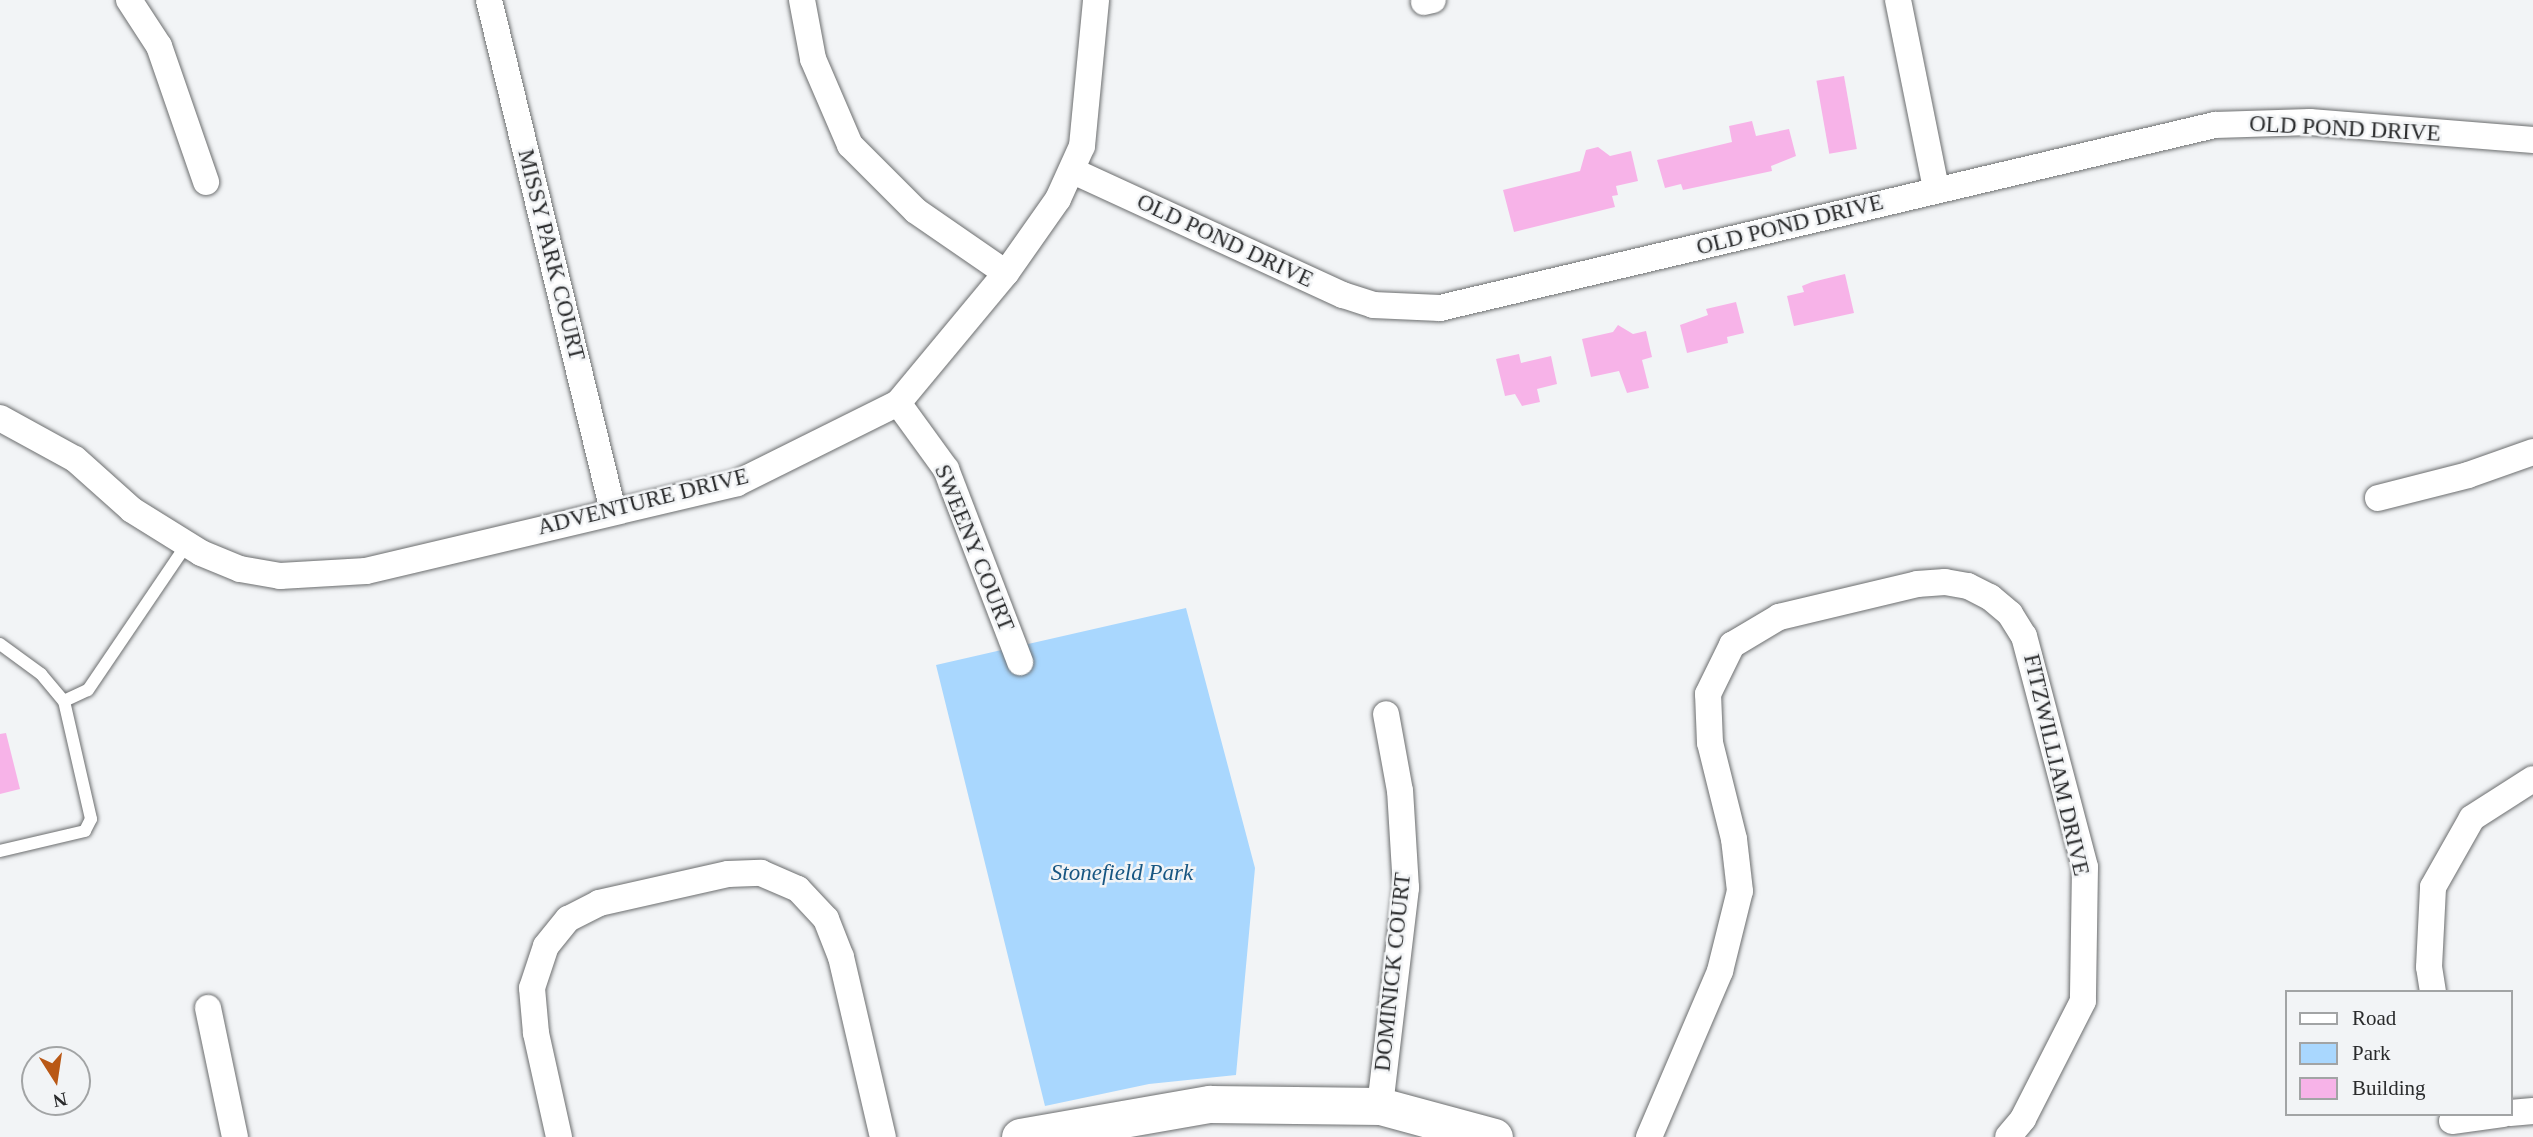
<!DOCTYPE html>
<style>
body{margin:0}
#map{position:relative;width:2533px;height:1137px;overflow:hidden;background:#f2f4f6;font-family:Georgia,serif}
div>[style]{position:absolute}
.green>*{inset:0;background:#a9d7fe}
.building>*{inset:0;background:#f7b3e8;transform-origin:0 0}
.roads{filter:drop-shadow(0 0 2px #6c6e6f) drop-shadow(0 0 2px #6c6e6f)}
.lane>*{height:12px;margin:-6px;padding:0 6px;transform-origin:6px;border-radius:6px;background:#fff}
.street>*{height:26px;margin:-13px;padding:0 13px;transform-origin:13px;border-radius:13px;background:#fff}
.secondary>*{height:37px;margin:-18.5px;padding:0 18.5px;transform-origin:18.5px;border-radius:18.5px;background:#fff}
span{translate:-50% -50%;white-space:nowrap;text-align:center;line-height:1.15;-webkit-text-stroke:5px #f2f4f6;paint-order:stroke}
.street-label{font-size:23px;color:#2a2b2c}
.park-label{font-size:23px;color:#175682;font-style:italic}
.legend{position:absolute;left:2285px;top:990px;width:228px;height:126px;box-sizing:border-box;background:#f2f4f6;border:2px solid #a2a4a5;margin:0;padding:9px 12px;list-style:none;font-size:21px;color:#2a2b2c}
.legend li{display:flex;align-items:center;gap:14px;height:35px}
.legend b{width:35px;border:2px solid #a2a4a5}
.north{position:absolute;left:21px;top:1046px;width:70px;height:70px;box-sizing:border-box;background:#f2f4f6;border:2px solid #a2a4a5;border-radius:50%;rotate:168deg;font-size:19px;font-weight:700;line-height:28px;text-align:center;color:#2a2b2c}
.north::after{content:'';display:block;margin:auto;width:24px;height:32px;background:#b95816;clip-path:polygon(50% 0,100% 100%,50% 72%,0 100%)}
</style>
<div id="map">
<div class="green">
<i style="clip-path:polygon(1186px 608px,1255px 868px,1236px 1075px,1149px 1084px,1045px 1106px,936px 665px)"></i>
</div>
<div class="building">
<i style="left:1844px;top:76px;width:74px;height:28px;rotate:80deg"></i>
<i style="clip-path:polygon(1752px 121px,1756px 136px,1789px 129px,1796px 156px,1771px 166px,1772px 171px,1683px 190px,1681px 184px,1665px 188px,1657px 160px,1732px 142px,1729px 126px)"></i>
<i style="clip-path:polygon(1598px 147px,1610px 156px,1631px 151px,1638px 181px,1616px 186px,1618px 195px,1612px 196px,1615px 207px,1514px 232px,1503px 190px,1580px 171px,1586px 150px)"></i>
<i style="clip-path:polygon(1845px 274px,1854px 313px,1794px 326px,1787px 296px,1804px 292px,1802px 286px,1812px 282px)"></i>
<i style="clip-path:polygon(1736px 302px,1744px 333px,1727px 337px,1728px 343px,1687px 353px,1680px 325px,1708px 315px,1706px 309px)"></i>
<i style="clip-path:polygon(1618px 325px,1633px 334px,1646px 331px,1652px 357px,1642px 360px,1649px 388px,1627px 393px,1619px 371px,1591px 377px,1582px 339px,1613px 332px)"></i>
<i style="clip-path:polygon(1519px 354px,1521px 363px,1551px 356px,1557px 384px,1537px 389px,1540px 402px,1522px 406px,1515px 394px,1505px 396px,1496px 359px)"></i>
<i style="clip-path:polygon(6px 733px,20px 789px,0 794px,0 734px)"></i>
</div>
<div class="roads">
<div class="lane">
<i style="left:0;top:644px;width:51px;rotate:36.2deg"></i>
<i style="left:41px;top:674px;width:35px;rotate:50deg"></i>
<i style="left:64px;top:701px;width:121px;rotate:77.1deg"></i>
<i style="left:91px;top:819px;width:13px;rotate:117deg"></i>
<i style="left:85px;top:831px;width:87px;rotate:166.8deg"></i>
<i style="left:64px;top:701px;width:26px;rotate:-25deg"></i>
<i style="left:88px;top:690px;width:176px;rotate:-55.9deg"></i>
</div>
<div class="street">
<i style="left:129px;top:0;width:55px;rotate:56.9deg"></i>
<i style="left:159px;top:46px;width:144px;rotate:70.9deg"></i>
<i style="left:489px;top:0;width:526px;rotate:76.36deg"></i>
<i style="left:802px;top:0;width:60px;rotate:79.4deg"></i>
<i style="left:813px;top:59px;width:94px;rotate:66.7deg"></i>
<i style="left:850px;top:145px;width:93px;rotate:45deg"></i>
<i style="left:916px;top:211px;width:109px;rotate:34.6deg"></i>
<i style="left:1898px;top:0;width:193px;rotate:78.6deg"></i>
<i style="left:1424px;top:2px;width:9px;rotate:-13deg"></i>
<i style="left:1073px;top:171px;width:297px;rotate:24.7deg"></i>
<i style="left:1343px;top:295px;width:32px;rotate:18deg"></i>
<i style="left:1373px;top:305px;width:67px;rotate:2.6deg"></i>
<i style="left:1440px;top:308px;width:796px;rotate:-13.29deg"></i>
<i style="left:2215px;top:125px;width:95px;rotate:-1.8deg"></i>
<i style="left:2310px;top:122px;width:224px;rotate:4.6deg"></i>
<i style="left:898px;top:403px;width:82px;rotate:54deg"></i>
<i style="left:946px;top:469px;width:207px;rotate:69deg"></i>
<i style="left:0;top:418px;width:85px;rotate:28.7deg"></i>
<i style="left:75px;top:459px;width:76px;rotate:41.8deg"></i>
<i style="left:132px;top:510px;width:81px;rotate:31.9deg"></i>
<i style="left:201px;top:553px;width:42px;rotate:22.3deg"></i>
<i style="left:240px;top:569px;width:41px;rotate:9.9deg"></i>
<i style="left:280px;top:576px;width:86px;rotate:-3.3deg"></i>
<i style="left:366px;top:571px;width:381px;rotate:-13.3deg"></i>
<i style="left:737px;top:483px;width:180px;rotate:-26.4deg"></i>
<i style="left:898px;top:403px;width:169px;rotate:-50.3deg"></i>
<i style="left:1006px;top:273px;width:90px;rotate:-54.9deg"></i>
<i style="left:1058px;top:199px;width:58px;rotate:-65.6deg"></i>
<i style="left:1082px;top:146px;width:147px;rotate:-84.5deg"></i>
<i style="left:2378px;top:498px;width:93px;rotate:-14.3deg"></i>
<i style="left:2468px;top:475px;width:69px;rotate:-19.5deg"></i>
<i style="left:2433px;top:992px;width:25px;rotate:-99deg"></i>
<i style="left:2429px;top:967px;width:80px;rotate:-87.1deg"></i>
<i style="left:2433px;top:887px;width:79px;rotate:-60.5deg"></i>
<i style="left:2472px;top:818px;width:72px;rotate:-32.6deg"></i>
<i style="left:208px;top:1008px;width:132px;rotate:78.2deg"></i>
<i style="left:1380px;top:1106px;width:220px;rotate:-83.2deg"></i>
<i style="left:1406px;top:888px;width:97px;rotate:-93.5deg"></i>
<i style="left:1400px;top:791px;width:78px;rotate:-100.3deg"></i>
<i style="left:2510px;top:1113px;width:23px;rotate:-5deg"></i>
<i style="left:2452px;top:1121px;width:51px;rotate:-7.8deg"></i>
<i style="left:559px;top:1137px;width:107px;rotate:-102.5deg"></i>
<i style="left:536px;top:1033px;width:45px;rotate:-95.1deg"></i>
<i style="left:532px;top:988px;width:44px;rotate:-71.6deg"></i>
<i style="left:546px;top:946px;width:35px;rotate:-51deg"></i>
<i style="left:568px;top:919px;width:35px;rotate:-27deg"></i>
<i style="left:599px;top:903px;width:132px;rotate:-12.7deg"></i>
<i style="left:728px;top:874px;width:33px;rotate:-2deg"></i>
<i style="left:761px;top:873px;width:40px;rotate:23.4deg"></i>
<i style="left:798px;top:889px;width:41px;rotate:47deg"></i>
<i style="left:826px;top:919px;width:41px;rotate:68.5deg"></i>
<i style="left:841px;top:957px;width:185px;rotate:76.9deg"></i>
<i style="left:1649px;top:1137px;width:181px;rotate:-66.8deg"></i>
<i style="left:1720px;top:971px;width:82px;rotate:-76deg"></i>
<i style="left:1740px;top:891px;width:52px;rotate:-96.6deg"></i>
<i style="left:1734px;top:839px;width:99px;rotate:-104deg"></i>
<i style="left:1710px;top:743px;width:49px;rotate:-92.3deg"></i>
<i style="left:1708px;top:694px;width:55px;rotate:-63.9deg"></i>
<i style="left:1732px;top:645px;width:55px;rotate:-30.8deg"></i>
<i style="left:1779px;top:617px;width:142px;rotate:-13.4deg"></i>
<i style="left:1917px;top:584px;width:28px;rotate:-4deg"></i>
<i style="left:1945px;top:582px;width:23px;rotate:10deg"></i>
<i style="left:1968px;top:586px;width:25px;rotate:27deg"></i>
<i style="left:1990px;top:597px;width:26px;rotate:40deg"></i>
<i style="left:2010px;top:614px;width:26px;rotate:58deg"></i>
<i style="left:2024px;top:636px;width:239px;rotate:75.2deg"></i>
<i style="left:2085px;top:867px;width:134px;rotate:90.9deg"></i>
<i style="left:2083px;top:1001px;width:132px;rotate:117deg"></i>
<i style="left:2023px;top:1119px;width:23px;rotate:130deg"></i>
</div>
<div class="secondary">
<i style="left:1020px;top:1137px;width:193px;rotate:-9.9deg"></i>
<i style="left:1210px;top:1104px;width:170px;rotate:0.7deg"></i>
<i style="left:1380px;top:1106px;width:118px;rotate:15.2deg"></i>
</div>
</div>
<div class="street-label">
<span style="left:2345px;top:129px;rotate:3deg">OLD POND DRIVE</span>
<span style="left:1790px;top:225px;rotate:-14deg">OLD POND DRIVE</span>
<span style="left:1225px;top:241px;rotate:25deg">OLD POND DRIVE</span>
<span style="left:551px;top:255px;rotate:76deg">MISSY PARK COURT</span>
<span style="left:643px;top:502px;rotate:-14deg">ADVENTURE DRIVE</span>
<span style="left:974px;top:548px;rotate:68deg">SWEENY COURT</span>
<span style="left:2056px;top:765px;rotate:77deg">FITZWILLIAM DRIVE</span>
<span style="left:1393px;top:972px;rotate:-84deg">DOMINICK COURT</span>
</div>
<div class="park-label">
<span style="left:1122px;top:873px">Stonefield Park</span>
</div>
<ul class="legend">
<li><b style="height:9px;background:#fff"></b>Road</li>
<li><b style="height:19px;background:#a9d7fe"></b>Park</li>
<li><b style="height:19px;background:#f7b3e8"></b>Building</li>
</ul>
<div class="north">N</div>
</div>
